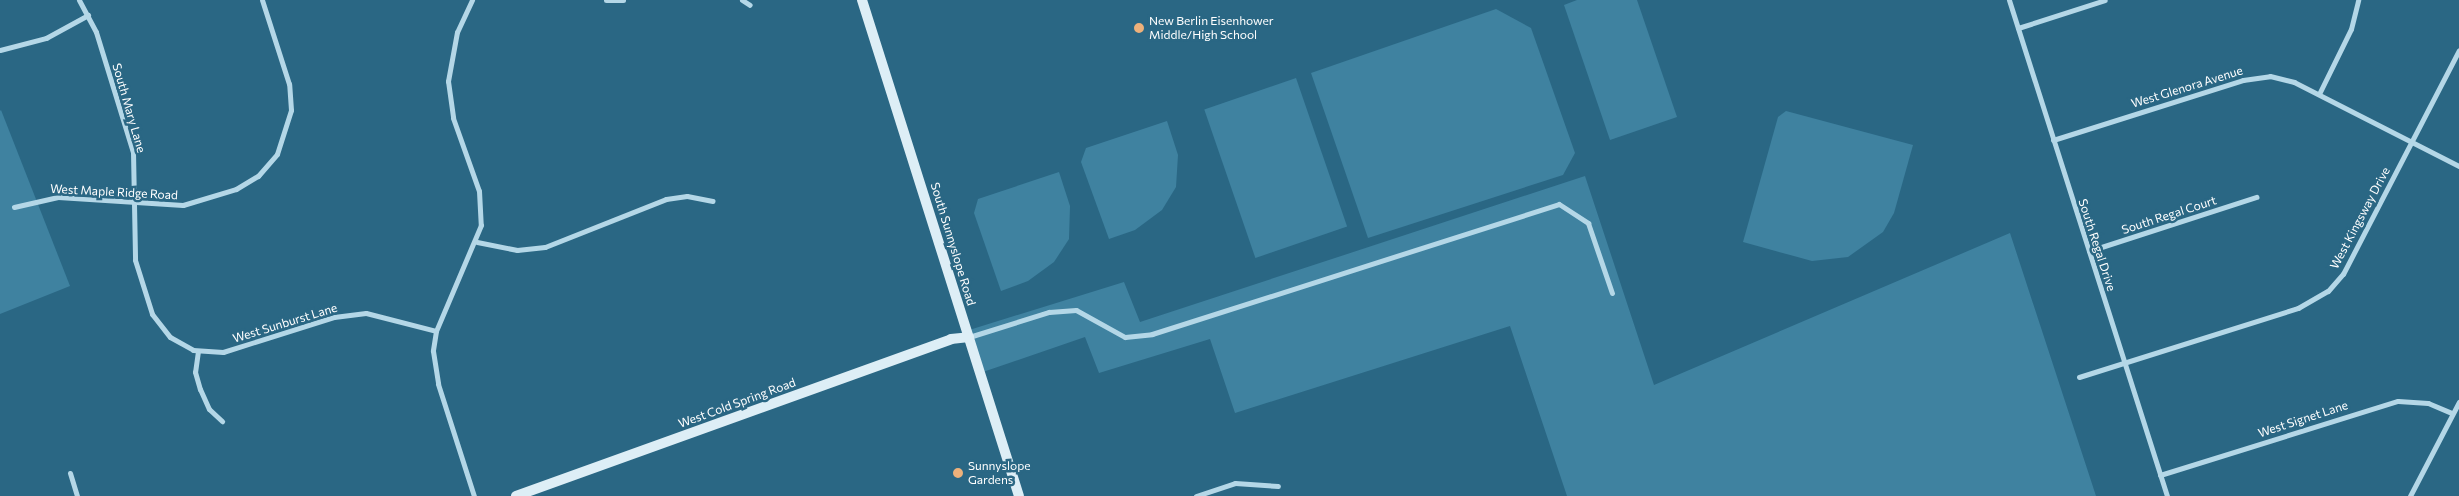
<!DOCTYPE html>
<style>
body{margin:0}
#map{position:relative;width:2459px;height:496px;overflow:hidden;background:#2a6784;font-family:Commissioner,sans-serif}
div>[style]{position:absolute}
.green>*{inset:0;background:#3f82a0;transform-origin:0 0}
.street>*{height:5px;margin:-2.5px;padding:0 2.5px;transform-origin:2.5px;border-radius:2.5px;background:#b4d7e7}
.secondary>*{height:10px;margin:-5px;padding:0 5px;transform-origin:5px;border-radius:5px;background:#ddeef6}
.dots>*{width:14px;height:14px;translate:-50% -50%;box-sizing:border-box;border:2px solid #2a6784;border-radius:50%}
span{translate:-50% -50%;white-space:nowrap;text-align:center;line-height:1.15;-webkit-text-stroke:5px #2a6784;paint-order:stroke}
.poi-label{font-size:12px;color:#fff}
.left{translate:0 -50%;text-align:left}
.street-label{font-size:12px;color:#fff}
</style>
<div id="map">
<div class="green">
<i style="clip-path:polygon(1577px 0,1637px 0,1677px 117px,1610px 140px,1564px 5px)"></i>
<i style="clip-path:polygon(1496px 9px,1531px 28px,1575px 153px,1563px 175px,1368px 238px,1311px 73px)"></i>
<i style="left:1296px;top:78px;width:157px;height:97px;rotate:71deg"></i>
<i style="clip-path:polygon(1px 110px,70px 286px,0 314px,0 111px)"></i>
<i style="clip-path:polygon(1786px 111px,1913px 145px,1894px 213px,1883px 232px,1848px 257px,1812px 261px,1743px 242px,1778px 117px)"></i>
<i style="clip-path:polygon(1167px 121px,1178px 155px,1176px 187px,1162px 210px,1135px 230px,1109px 239px,1081px 162px,1086px 148px)"></i>
<i style="clip-path:polygon(1059px 172px,1070px 206px,1069px 239px,1054px 262px,1028px 281px,1001px 291px,974px 213px,978px 199px)"></i>
<i style="clip-path:polygon(1585px 176px,1654px 385px,2010px 233px,2096px 496px,1567px 496px,1510px 326px,1235px 413px,1210px 339px,1099px 373px,1085px 337px,980px 373px,966px 331px,1124px 282px,1140px 322px)"></i>
</div>
<div class="street">
<i style="left:79px;top:0;width:36px;rotate:62deg"></i>
<i style="left:96px;top:32px;width:126px;rotate:72.9deg"></i>
<i style="left:133px;top:152px;width:108px;rotate:88.9deg"></i>
<i style="left:135px;top:260px;width:57px;rotate:72.5deg"></i>
<i style="left:152px;top:314px;width:29px;rotate:52deg"></i>
<i style="left:170px;top:337px;width:26px;rotate:29deg"></i>
<i style="left:193px;top:350px;width:30px;rotate:4deg"></i>
<i style="left:223px;top:352px;width:116px;rotate:-17.5deg"></i>
<i style="left:334px;top:317px;width:32px;rotate:-7deg"></i>
<i style="left:366px;top:313px;width:72px;rotate:14.4deg"></i>
<i style="left:472px;top:0;width:35px;rotate:115deg"></i>
<i style="left:457px;top:32px;width:50px;rotate:100.4deg"></i>
<i style="left:448px;top:81px;width:37px;rotate:82deg"></i>
<i style="left:453px;top:118px;width:77px;rotate:70.4deg"></i>
<i style="left:479px;top:191px;width:34px;rotate:87deg"></i>
<i style="left:481px;top:225px;width:115px;rotate:113deg"></i>
<i style="left:436px;top:331px;width:20px;rotate:99deg"></i>
<i style="left:433px;top:351px;width:33px;rotate:81deg"></i>
<i style="left:438px;top:384px;width:118px;rotate:72.2deg"></i>
<i style="left:606px;top:0;width:17px"></i>
<i style="left:742px;top:0;width:9px;rotate:32deg"></i>
<i style="left:2009px;top:0;width:521px;rotate:72.33deg"></i>
<i style="left:2018px;top:28px;width:91px;rotate:-17.8deg"></i>
<i style="left:0;top:50px;width:48px;rotate:-14.6deg"></i>
<i style="left:46px;top:38px;width:48px;rotate:-28.7deg"></i>
<i style="left:2319px;top:94px;width:72px;rotate:-63.8deg"></i>
<i style="left:2351px;top:29px;width:30px;rotate:-76deg"></i>
<i style="left:2053px;top:140px;width:199px;rotate:-17.5deg"></i>
<i style="left:2243px;top:80px;width:27px;rotate:-8deg"></i>
<i style="left:2270px;top:76px;width:25px;rotate:14deg"></i>
<i style="left:2294px;top:82px;width:185px;rotate:27deg"></i>
<i style="left:14px;top:207px;width:45px;rotate:-12.8deg"></i>
<i style="left:58px;top:197px;width:125px;rotate:3.7deg"></i>
<i style="left:183px;top:205px;width:55px;rotate:-16.8deg"></i>
<i style="left:236px;top:189px;width:26px;rotate:-31deg"></i>
<i style="left:258px;top:176px;width:29px;rotate:-49deg"></i>
<i style="left:277px;top:154px;width:46px;rotate:-72.3deg"></i>
<i style="left:291px;top:110px;width:26px;rotate:-94deg"></i>
<i style="left:289px;top:84px;width:88px;rotate:-107.8deg"></i>
<i style="left:477px;top:242px;width:41px;rotate:11.3deg"></i>
<i style="left:517px;top:250px;width:28px;rotate:-6deg"></i>
<i style="left:545px;top:247px;width:130px;rotate:-21.6deg"></i>
<i style="left:666px;top:199px;width:21px;rotate:-8deg"></i>
<i style="left:687px;top:196px;width:26px;rotate:11deg"></i>
<i style="left:2089px;top:251px;width:176px;rotate:-17.9deg"></i>
<i style="left:969px;top:337px;width:84px;rotate:-17.4deg"></i>
<i style="left:1049px;top:312px;width:27px;rotate:-4deg"></i>
<i style="left:1076px;top:310px;width:56px;rotate:28.9deg"></i>
<i style="left:1125px;top:337px;width:27px;rotate:-6deg"></i>
<i style="left:1152px;top:334px;width:427px;rotate:-17.7deg"></i>
<i style="left:1559px;top:204px;width:35px;rotate:33deg"></i>
<i style="left:1588px;top:223px;width:74px;rotate:71.1deg"></i>
<i style="left:198px;top:351px;width:21px;rotate:98deg"></i>
<i style="left:195px;top:372px;width:18px;rotate:74deg"></i>
<i style="left:200px;top:389px;width:22px;rotate:66deg"></i>
<i style="left:209px;top:409px;width:18px;rotate:43deg"></i>
<i style="left:2079px;top:377px;width:230px;rotate:-17.5deg"></i>
<i style="left:2298px;top:308px;width:34px;rotate:-30deg"></i>
<i style="left:2328px;top:291px;width:23px;rotate:-49deg"></i>
<i style="left:2343px;top:274px;width:252px;rotate:-62.6deg"></i>
<i style="left:70px;top:473px;width:24px;rotate:73deg"></i>
<i style="left:2160px;top:475px;width:249px;rotate:-17.3deg"></i>
<i style="left:2398px;top:401px;width:30px;rotate:4deg"></i>
<i style="left:2428px;top:403px;width:26px;rotate:23deg"></i>
<i style="left:1196px;top:496px;width:41px;rotate:-18.4deg"></i>
<i style="left:1235px;top:483px;width:43px;rotate:4deg"></i>
<i style="left:2410px;top:496px;width:106px;rotate:-62.5deg"></i>
</div>
<div class="secondary">
<i style="left:862px;top:0;width:520px;rotate:72.44deg"></i>
<i style="left:516px;top:496px;width:462px;rotate:-19.8deg"></i>
<i style="left:951px;top:339px;width:18px;rotate:-6deg"></i>
</div>
<div class="dots">
<i style="left:1139px;top:28px;background:#edb17b"></i>
<i style="left:958px;top:473px;background:#edb17b"></i>
</div>
<div class="poi-label">
<span class="left" style="left:1149px;top:28px">New Berlin Eisenhower<br>Middle/High School</span>
<span class="left" style="left:968px;top:473px">Sunnyslope<br>Gardens</span>
</div>
<div class="street-label">
<span style="left:2187px;top:87px;rotate:-17deg">West Glenora Avenue</span>
<span style="left:129px;top:108px;rotate:74deg">South Mary Lane</span>
<span style="left:114px;top:192px;rotate:3deg">West Maple Ridge Road</span>
<span style="left:2169px;top:215px;rotate:-18deg">South Regal Court</span>
<span style="left:2360px;top:218px;rotate:-62deg">West Kingsway Drive</span>
<span style="left:953px;top:244px;rotate:73deg">South Sunnyslope Road</span>
<span style="left:2097px;top:245px;rotate:72deg">South Regal Drive</span>
<span style="left:285px;top:323px;rotate:-17deg">West Sunburst Lane</span>
<span style="left:737px;top:403px;rotate:-20deg">West Cold Spring Road</span>
<span style="left:2303px;top:419px;rotate:-18deg">West Signet Lane</span>
</div>
</div>
